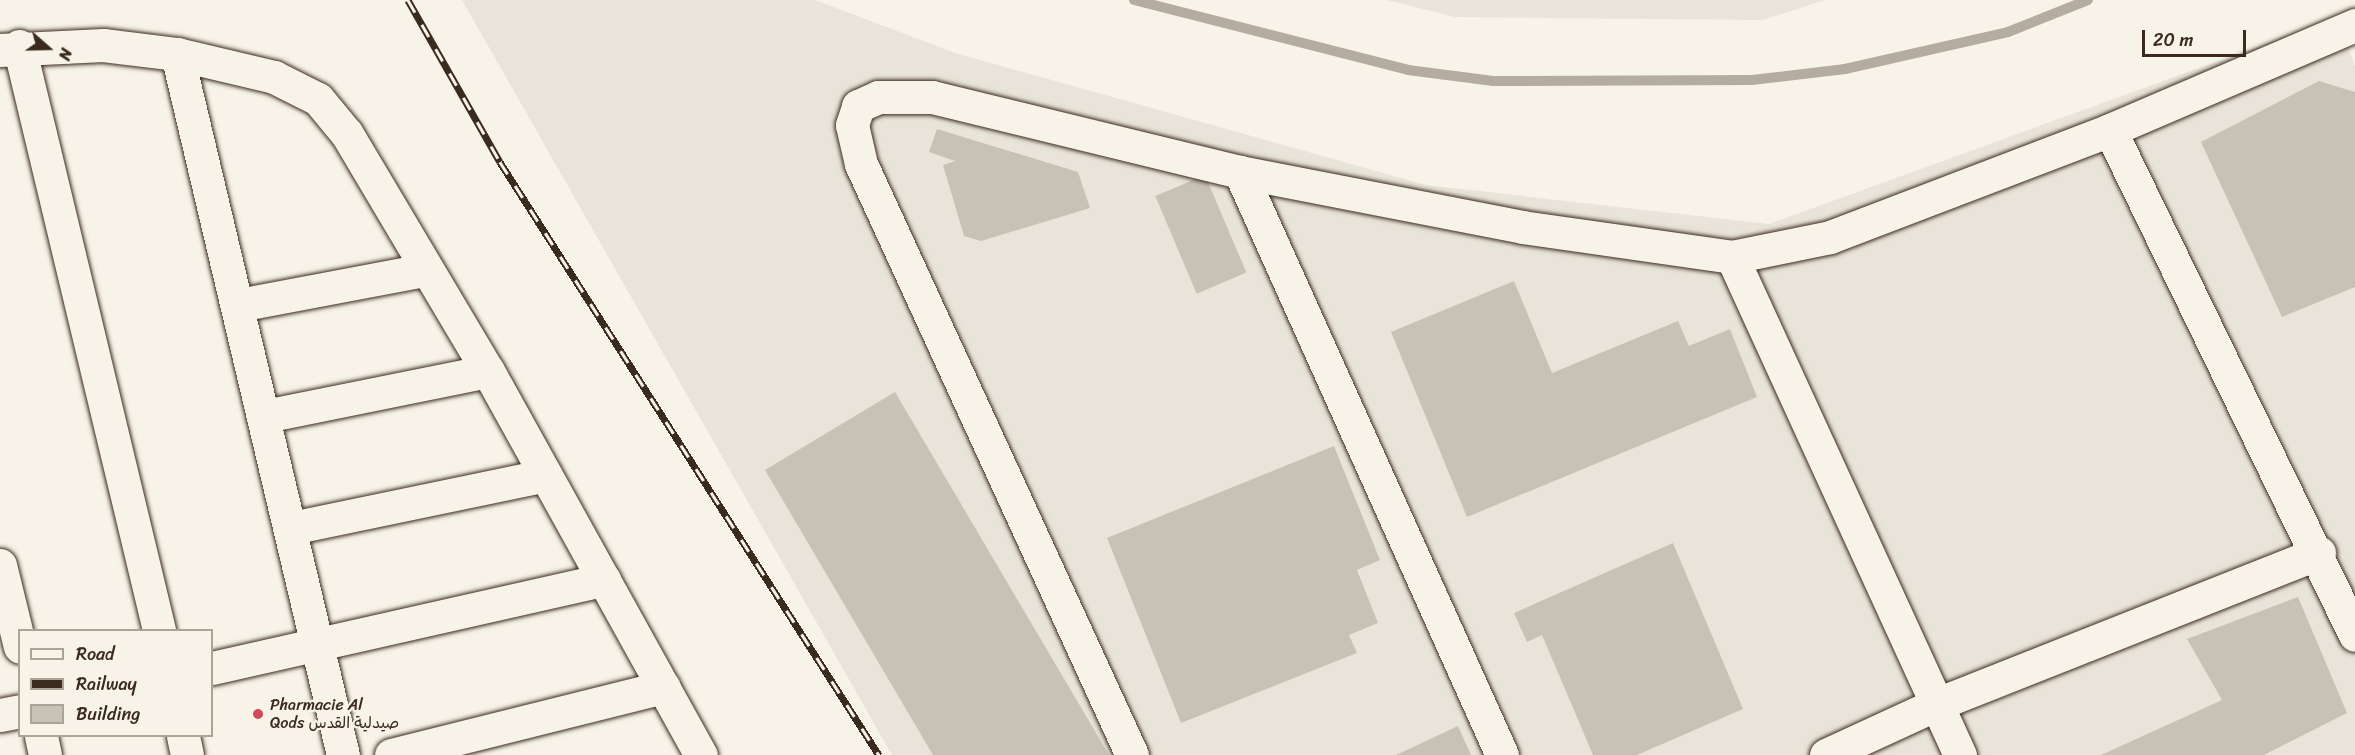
<!DOCTYPE html>
<meta charset="utf-8">
<style>
body{margin:0}
#map{position:relative;width:2355px;height:755px;overflow:hidden;background:#f7f3e8;font-family:Sriracha,"Playpen Sans Arabic",sans-serif}
div>[style]{position:absolute}
.built>*{inset:0;background:#e9e4d9}
.stream>*{height:10px;margin:-5px;padding:0 5px;transform-origin:5px;border-radius:5px;background:#b4aca0}
.building>*{inset:0;background:#c8c1b6;transform-origin:0 0}
.roads{filter:drop-shadow(0 0 2px #3b2a1e) drop-shadow(0 0 2px #3b2a1e)}
.minor>*{height:33px;margin:-16.5px;padding:0 16.5px;transform-origin:16.5px;border-radius:16.5px;background:#f7f3e8}
.rail>*{height:7px;margin-top:-3.5px;transform-origin:0;background:repeating-linear-gradient(90deg,#f7f3e8 0 14px,#3b2a1e 0 28px);box-sizing:border-box;border-block:2px solid #3b2a1e}
.dots>*{width:16px;height:16px;translate:-50% -50%;box-sizing:border-box;border:3px solid #f7f3e8;border-radius:50%}
span{translate:-50% -50%;white-space:nowrap;text-align:center;line-height:1.15;-webkit-text-stroke:4.5px #f7f3e8;paint-order:stroke}
.poi-label{font-size:16px;color:#3b2a1e}
.left{translate:0 -50%;text-align:left}
.legend{position:absolute;left:18px;top:629px;width:195px;height:108px;box-sizing:border-box;background:#f7f3e8;border:2px solid #aca397;margin:0;padding:8px 10px;list-style:none;font-size:18px;color:#3b2a1e}
.legend li{display:flex;align-items:center;gap:12px;height:30px}
.legend b{width:30px;border:2px solid #aca397}
.north{position:absolute;left:18px;top:18px;width:60px;height:60px;-webkit-text-stroke:4px #f7f3e8;paint-order:stroke;rotate:110deg;font-size:16px;font-weight:700;line-height:24px;text-align:center;color:#3b2a1e}
.north::after{content:'';display:block;margin:auto;width:21px;height:27px;background:#3b2a1e;clip-path:polygon(50% 0,100% 100%,50% 72%,0 100%)}
.scale{position:absolute;left:2142px;top:30px;width:104px;height:27px;box-sizing:border-box;border:3px solid #3b2a1e;border-top:0;padding-left:8px;font-size:18px;line-height:21px;white-space:nowrap;color:#3b2a1e;-webkit-text-stroke:4px #f7f3e8;paint-order:stroke}
</style>
<div id="map">
<div class="built">
<i style="clip-path:polygon(462px 0,815px 0,955px 53px,1426px 185px,1769px 224px,2337px 18px,2355px 66px,2355px 755px,892px 755px)"></i>
<i style="clip-path:polygon(1387px 0,1825px 0,1763px 20px,1455px 17px)"></i>
</div>
<div class="stream">
<i style="left:1134px;top:0;width:283px;rotate:14.3deg"></i>
<i style="left:1408px;top:70px;width:86px;rotate:7.4deg"></i>
<i style="left:1493px;top:81px;width:259px;rotate:-0.2deg"></i>
<i style="left:1752px;top:80px;width:94px;rotate:-6.7deg"></i>
<i style="left:1845px;top:69px;width:167px;rotate:-12.8deg"></i>
<i style="left:2008px;top:32px;width:86px;rotate:-21.8deg"></i>
</div>
<div class="building">
<i style="clip-path:polygon(2319px 81px,2355px 92px,2355px 287px,2282px 317px,2201px 142px)"></i>
<i style="clip-path:polygon(937px 129px,1078px 172px,1090px 208px,981px 241px,964px 236px,943px 165px,955px 161px,929px 152px)"></i>
<i style="left:1205px;top:175px;width:106px;height:54px;rotate:67deg"></i>
<i style="clip-path:polygon(1514px 281px,1552px 373px,1678px 321px,1689px 346px,1730px 329px,1757px 397px,1467px 517px,1391px 332px)"></i>
<i style="clip-path:polygon(895px 392px,1109px 755px,933px 755px,765px 470px)"></i>
<i style="clip-path:polygon(1334px 446px,1380px 560px,1357px 570px,1378px 623px,1349px 635px,1357px 653px,1181px 723px,1107px 538px)"></i>
<i style="clip-path:polygon(1673px 543px,1743px 709px,1637px 755px,1593px 755px,1542px 635px,1527px 642px,1514px 613px)"></i>
<i style="clip-path:polygon(2298px 597px,2347px 713px,2264px 755px,2101px 755px,2222px 700px,2187px 639px)"></i>
<i style="clip-path:polygon(1458px 726px,1471px 755px,1396px 755px)"></i>
</div>
<div class="roads">
<div class="minor">
<i style="left:19px;top:46px;width:601px;rotate:76.52deg"></i>
<i style="left:0;top:50px;width:103px;rotate:-2.8deg"></i>
<i style="left:103px;top:45px;width:75px;rotate:6.9deg"></i>
<i style="left:177px;top:54px;width:100px;rotate:13.3deg"></i>
<i style="left:274px;top:77px;width:49px;rotate:26.6deg"></i>
<i style="left:318px;top:99px;width:45px;rotate:50.4deg"></i>
<i style="left:347px;top:134px;width:276px;rotate:59.3deg"></i>
<i style="left:488px;top:371px;width:439px;rotate:61deg"></i>
<i style="left:177px;top:54px;width:720px;rotate:76.68deg"></i>
<i style="left:2110px;top:130px;width:561px;rotate:64.12deg"></i>
<i style="left:1240px;top:172px;width:639px;rotate:65.8deg"></i>
<i style="left:1732px;top:257px;width:548px;rotate:65.4deg"></i>
<i style="left:239px;top:305px;width:188px;rotate:-10.7deg"></i>
<i style="left:265px;top:416px;width:227px;rotate:-11.4deg"></i>
<i style="left:291px;top:528px;width:260px;rotate:-11.7deg"></i>
<i style="left:0;top:565px;width:84px;rotate:76.3deg"></i>
<i style="left:212px;top:668px;width:402px;rotate:-12.7deg"></i>
<i style="left:0;top:715px;width:20px;rotate:-11deg"></i>
<i style="left:41px;top:736px;width:19px;rotate:78deg"></i>
<i style="left:183px;top:736px;width:19px;rotate:78deg"></i>
<i style="left:391px;top:755px;width:281px;rotate:-14deg"></i>
<i style="left:1132px;top:755px;width:650px;rotate:-114.63deg"></i>
<i style="left:861px;top:164px;width:40px;rotate:-103deg"></i>
<i style="left:852px;top:125px;width:20px;rotate:-72deg"></i>
<i style="left:858px;top:106px;width:22px;rotate:-24deg"></i>
<i style="left:878px;top:97px;width:54px"></i>
<i style="left:932px;top:97px;width:317px;rotate:13.7deg"></i>
<i style="left:1240px;top:172px;width:287px;rotate:11deg"></i>
<i style="left:1522px;top:227px;width:212px;rotate:8.1deg"></i>
<i style="left:1732px;top:257px;width:100px;rotate:-11.5deg"></i>
<i style="left:1830px;top:237px;width:300px;rotate:-20.9deg"></i>
<i style="left:2110px;top:130px;width:267px;rotate:-23.2deg"></i>
<i style="left:1826px;top:755px;width:122px;rotate:-24.7deg"></i>
<i style="left:1937px;top:704px;width:411px;rotate:-21.6deg"></i>
</div>
</div>
<div class="rail">
<i style="left:408px;top:0;width:186px;rotate:60.4deg"></i>
<i style="left:500px;top:162px;width:704px;rotate:57.42deg"></i>
</div>
<div class="dots">
<i style="left:258px;top:714px;background:#d1495b"></i>
</div>
<div class="poi-label">
<span class="left" style="left:270px;top:714px">Pharmacie Al<br>Qods صيدلية القدس</span>
</div>
<ul class="legend">
<li><b style="height:8px;background:#f7f3e8"></b>Road</li>
<li><b style="height:8px;background:#3b2a1e"></b>Railway</li>
<li><b style="height:16px;background:#c8c1b6"></b>Building</li>
</ul>
<div class="north">N</div>
<div class="scale">20 m</div>
</div>
